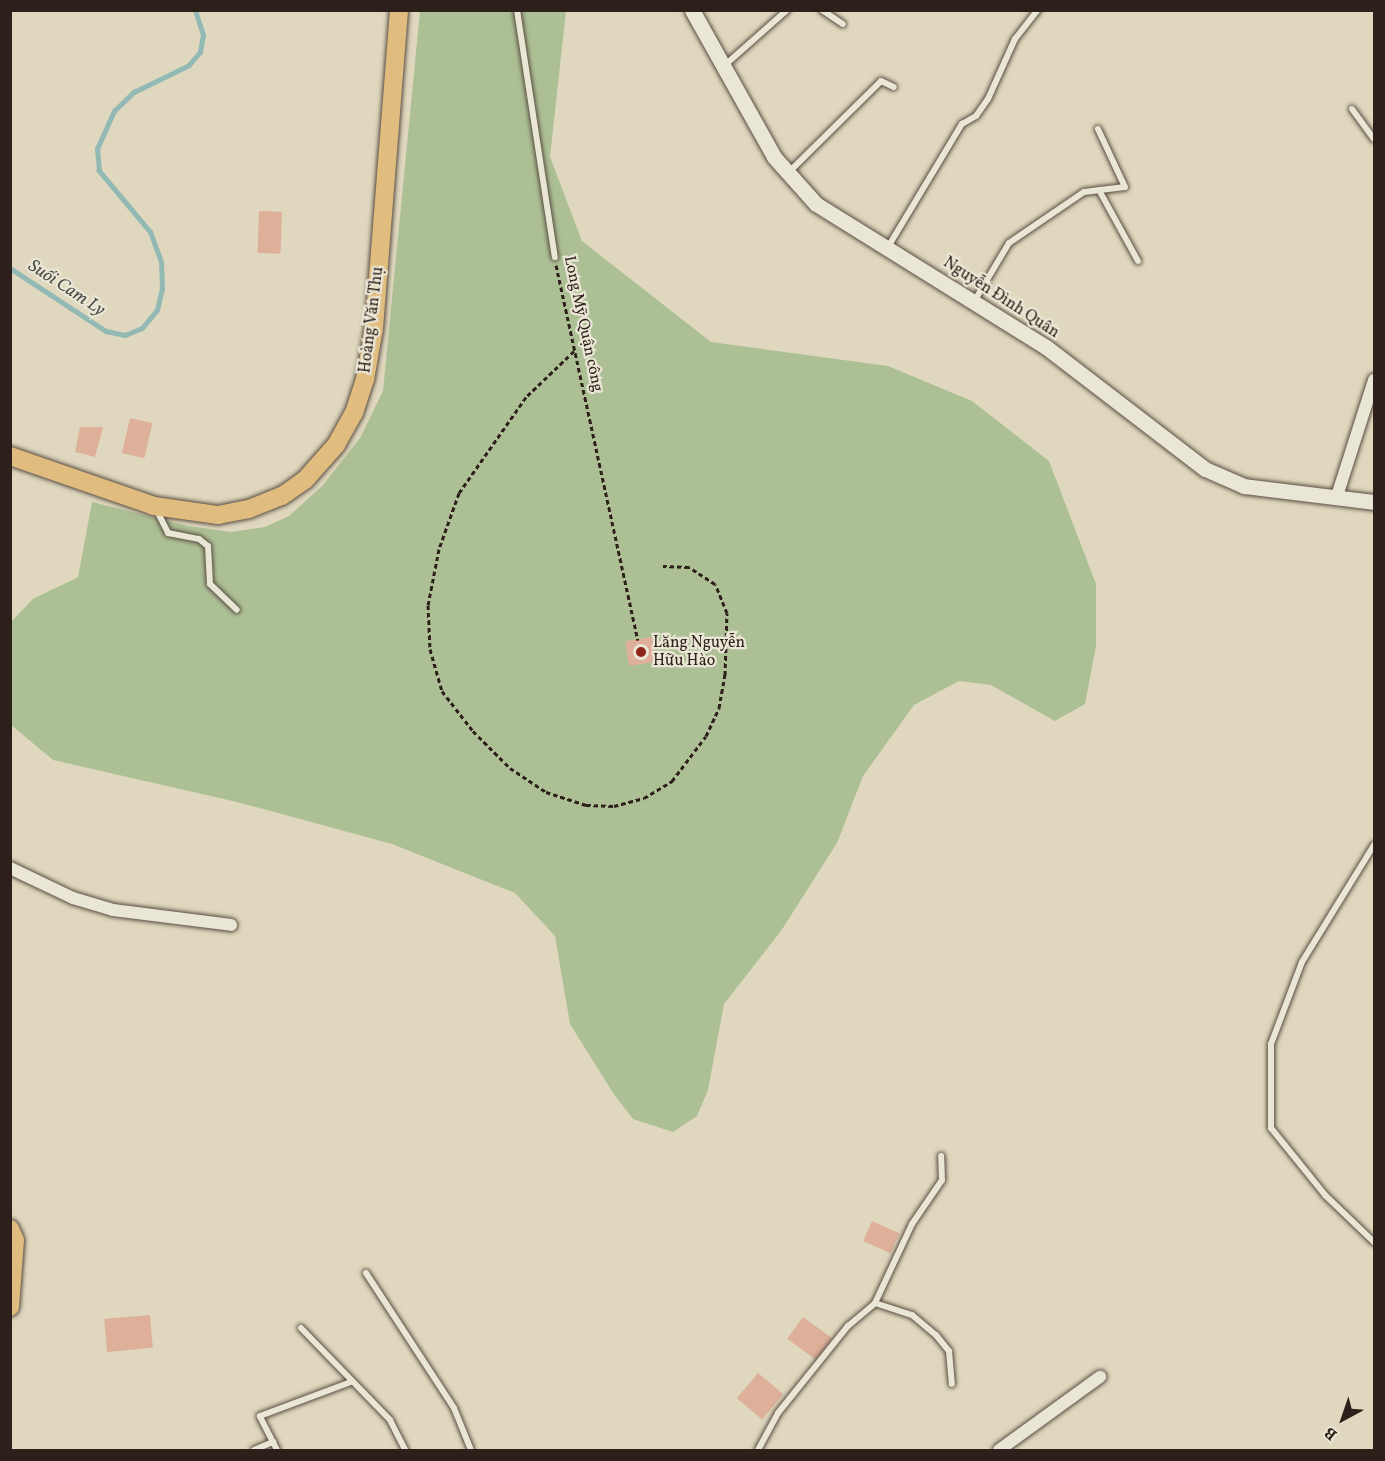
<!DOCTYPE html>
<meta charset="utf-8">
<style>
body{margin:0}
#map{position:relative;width:1385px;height:1461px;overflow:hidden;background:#dfd8be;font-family:Vollkorn,serif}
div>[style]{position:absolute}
.green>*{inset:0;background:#adc095}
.stream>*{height:4.5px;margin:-2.25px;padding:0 2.25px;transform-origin:2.25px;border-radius:2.25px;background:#93b9b5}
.building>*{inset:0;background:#deb09a;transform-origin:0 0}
.path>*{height:3px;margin-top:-1.5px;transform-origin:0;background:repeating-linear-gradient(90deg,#2d1f19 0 4.5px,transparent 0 7.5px)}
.roads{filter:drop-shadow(0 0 2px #5a4d42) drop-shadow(0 0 2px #5a4d42)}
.service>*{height:6px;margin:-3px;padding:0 3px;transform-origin:3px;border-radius:3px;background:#eae6d5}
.minor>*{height:12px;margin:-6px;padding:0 6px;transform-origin:6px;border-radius:6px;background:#eae6d5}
.tertiary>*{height:15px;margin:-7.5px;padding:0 7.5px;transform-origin:7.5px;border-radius:7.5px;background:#eae6d5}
.primary>*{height:18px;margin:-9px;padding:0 9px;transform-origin:9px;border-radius:9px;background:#e0bc7f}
.dots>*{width:16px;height:16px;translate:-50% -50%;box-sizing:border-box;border:3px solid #eae6d5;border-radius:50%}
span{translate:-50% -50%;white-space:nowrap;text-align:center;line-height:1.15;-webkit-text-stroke:4.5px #eae6d5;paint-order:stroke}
.street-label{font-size:16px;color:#2d1f19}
.poi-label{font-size:16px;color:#2d1f19}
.left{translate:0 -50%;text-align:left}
.water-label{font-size:18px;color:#4c4d48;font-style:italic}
.frame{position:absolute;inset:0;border:12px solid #2d1f19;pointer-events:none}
.north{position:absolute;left:1313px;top:1389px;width:60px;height:60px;-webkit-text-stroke:4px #eae6d5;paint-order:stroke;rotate:220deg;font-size:16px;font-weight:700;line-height:24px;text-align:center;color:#2d1f19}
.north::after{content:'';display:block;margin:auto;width:21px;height:27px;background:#2d1f19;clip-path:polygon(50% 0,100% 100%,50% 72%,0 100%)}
</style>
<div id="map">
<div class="green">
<i style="clip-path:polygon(420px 11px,566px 11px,550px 157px,582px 241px,711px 342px,888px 366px,972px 401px,1049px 461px,1096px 584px,1096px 646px,1085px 704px,1055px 721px,991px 685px,959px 681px,914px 705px,863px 776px,837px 843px,781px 931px,724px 1004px,708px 1090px,697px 1116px,673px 1132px,633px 1119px,613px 1093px,570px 1024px,555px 936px,515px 893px,392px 844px,237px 802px,53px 760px,11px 725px,11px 622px,33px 599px,78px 577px,92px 502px,188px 526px,231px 532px,265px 527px,289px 516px,323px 485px,360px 438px,383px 391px)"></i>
</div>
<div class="stream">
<i style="left:10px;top:268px;width:115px;rotate:33.3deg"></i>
<i style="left:106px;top:331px;width:19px;rotate:12deg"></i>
<i style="left:125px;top:335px;width:18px;rotate:-22deg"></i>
<i style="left:142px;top:328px;width:23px;rotate:-50deg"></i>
<i style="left:157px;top:310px;width:22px;rotate:-77deg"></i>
<i style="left:162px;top:289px;width:27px;rotate:-92deg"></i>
<i style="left:161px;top:262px;width:32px;rotate:-110deg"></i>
<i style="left:150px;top:232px;width:80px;rotate:-129.9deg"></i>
<i style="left:99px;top:171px;width:22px;rotate:-95deg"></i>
<i style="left:97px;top:149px;width:42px;rotate:-65.9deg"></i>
<i style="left:114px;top:111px;width:28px;rotate:-44deg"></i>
<i style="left:134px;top:92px;width:61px;rotate:-26.1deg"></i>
<i style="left:189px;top:65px;width:17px;rotate:-50deg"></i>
<i style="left:200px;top:52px;width:17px;rotate:-80deg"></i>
<i style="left:203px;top:35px;width:26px;rotate:-108deg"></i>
</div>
<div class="building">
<i style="left:259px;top:211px;width:23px;height:42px;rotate:2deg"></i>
<i style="left:130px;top:418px;width:23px;height:36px;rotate:13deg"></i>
<i style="clip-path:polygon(80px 427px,103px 427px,95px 457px,75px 452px)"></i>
<i style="left:652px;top:637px;width:25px;height:27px;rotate:81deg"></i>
<i style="left:872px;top:1221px;width:30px;height:22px;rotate:24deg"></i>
<i style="left:150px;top:1315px;width:33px;height:46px;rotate:85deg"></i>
<i style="left:803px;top:1317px;width:36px;height:27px;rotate:36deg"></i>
<i style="left:758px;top:1373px;width:33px;height:33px;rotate:40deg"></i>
</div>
<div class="path">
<i style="left:556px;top:265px;width:384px;rotate:77.7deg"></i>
<i style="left:574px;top:351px;width:66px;rotate:136.2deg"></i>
<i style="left:526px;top:397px;width:117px;rotate:124.9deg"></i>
<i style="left:459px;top:493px;width:59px;rotate:109.7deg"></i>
<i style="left:439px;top:549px;width:57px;rotate:101.1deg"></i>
<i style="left:428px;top:605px;width:44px;rotate:87.4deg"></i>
<i style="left:430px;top:649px;width:44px;rotate:74.1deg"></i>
<i style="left:442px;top:691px;width:51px;rotate:52.2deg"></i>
<i style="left:473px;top:731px;width:52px;rotate:45deg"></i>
<i style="left:510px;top:768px;width:43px;rotate:33.7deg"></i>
<i style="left:546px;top:792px;width:42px;rotate:18deg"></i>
<i style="left:586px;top:805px;width:28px;rotate:2deg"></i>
<i style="left:614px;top:806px;width:31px;rotate:-15deg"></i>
<i style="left:644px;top:798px;width:33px;rotate:-31deg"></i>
<i style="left:672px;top:781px;width:56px;rotate:-52.9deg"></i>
<i style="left:706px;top:736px;width:31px;rotate:-65deg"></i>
<i style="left:719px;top:708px;width:34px;rotate:-80deg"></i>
<i style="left:725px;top:675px;width:62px;rotate:-88.2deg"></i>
<i style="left:727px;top:613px;width:31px;rotate:-112deg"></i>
<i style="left:715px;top:584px;width:31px;rotate:-147deg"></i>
<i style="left:689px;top:567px;width:26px;rotate:-178deg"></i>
</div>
<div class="roads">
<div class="service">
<i style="left:517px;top:10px;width:250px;rotate:81.3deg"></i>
<i style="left:822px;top:10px;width:25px;rotate:34deg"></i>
<i style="left:725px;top:65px;width:83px;rotate:-41.6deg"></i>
<i style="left:1352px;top:109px;width:37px;rotate:54deg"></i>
<i style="left:789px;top:172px;width:129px;rotate:-44.7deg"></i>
<i style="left:881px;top:81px;width:14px;rotate:25deg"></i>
<i style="left:1099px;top:190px;width:81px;rotate:61.2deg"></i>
<i style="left:888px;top:247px;width:144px;rotate:-59deg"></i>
<i style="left:962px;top:124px;width:16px;rotate:-30deg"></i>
<i style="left:976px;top:116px;width:21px;rotate:-55deg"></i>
<i style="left:988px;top:99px;width:66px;rotate:-65.8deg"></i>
<i style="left:1015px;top:39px;width:37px;rotate:-52deg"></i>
<i style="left:975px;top:300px;width:66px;rotate:-59.2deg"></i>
<i style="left:1009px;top:243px;width:91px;rotate:-34.2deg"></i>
<i style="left:1084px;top:192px;width:41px;rotate:-7deg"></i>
<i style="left:1125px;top:187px;width:64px;rotate:-115deg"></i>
<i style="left:156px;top:509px;width:27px;rotate:63deg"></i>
<i style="left:168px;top:533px;width:32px;rotate:11deg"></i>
<i style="left:199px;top:539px;width:11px;rotate:38deg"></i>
<i style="left:208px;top:546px;width:38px;rotate:87deg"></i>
<i style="left:210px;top:584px;width:37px;rotate:44deg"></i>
<i style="left:1374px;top:845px;width:137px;rotate:121.6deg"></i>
<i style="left:1302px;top:962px;width:88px;rotate:110.7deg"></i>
<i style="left:1271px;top:1044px;width:84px;rotate:90deg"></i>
<i style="left:1271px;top:1128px;width:86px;rotate:51.1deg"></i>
<i style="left:1325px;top:1195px;width:68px;rotate:43.8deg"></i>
<i style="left:366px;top:1273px;width:161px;rotate:56.9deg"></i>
<i style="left:454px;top:1408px;width:45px;rotate:68deg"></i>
<i style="left:875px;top:1303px;width:39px;rotate:18deg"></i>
<i style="left:912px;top:1315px;width:31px;rotate:40deg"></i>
<i style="left:936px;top:1335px;width:21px;rotate:51deg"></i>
<i style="left:949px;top:1351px;width:33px;rotate:85deg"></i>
<i style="left:301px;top:1328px;width:128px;rotate:45.9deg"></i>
<i style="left:390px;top:1420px;width:34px;rotate:63deg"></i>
<i style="left:254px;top:1450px;width:21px;rotate:-23deg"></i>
<i style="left:277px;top:1450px;width:38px;rotate:-117deg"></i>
<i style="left:260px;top:1416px;width:97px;rotate:-20.5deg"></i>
<i style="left:758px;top:1450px;width:42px;rotate:-61.6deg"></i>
<i style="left:778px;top:1413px;width:112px;rotate:-51.2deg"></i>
<i style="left:848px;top:1326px;width:35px;rotate:-40deg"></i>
<i style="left:875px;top:1303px;width:87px;rotate:-64.9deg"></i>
<i style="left:912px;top:1224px;width:53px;rotate:-55.7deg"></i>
<i style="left:942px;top:1180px;width:24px;rotate:-92deg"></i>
</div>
<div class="minor">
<i style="left:1337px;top:496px;width:122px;rotate:-72.3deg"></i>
<i style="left:10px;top:868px;width:70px;rotate:25.5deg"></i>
<i style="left:73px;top:898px;width:42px;rotate:16.7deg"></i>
<i style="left:113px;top:910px;width:119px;rotate:7.2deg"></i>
<i style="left:999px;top:1450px;width:125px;rotate:-35.9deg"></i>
</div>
<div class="tertiary">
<i style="left:692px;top:10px;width:168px;rotate:60.8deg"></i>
<i style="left:774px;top:157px;width:63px;rotate:48.2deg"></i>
<i style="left:816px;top:204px;width:271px;rotate:31.9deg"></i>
<i style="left:1046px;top:347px;width:200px;rotate:37.5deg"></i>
<i style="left:1205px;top:469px;width:43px;rotate:23.6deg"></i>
<i style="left:1244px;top:486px;width:131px;rotate:7deg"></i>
</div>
<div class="primary">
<i style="left:10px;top:456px;width:152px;rotate:19.1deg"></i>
<i style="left:154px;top:506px;width:65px;rotate:8deg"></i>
<i style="left:218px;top:515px;width:32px;rotate:-11deg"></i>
<i style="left:249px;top:509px;width:35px;rotate:-22deg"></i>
<i style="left:282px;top:496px;width:28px;rotate:-35deg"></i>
<i style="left:305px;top:480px;width:47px;rotate:-48.5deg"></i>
<i style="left:336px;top:445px;width:37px;rotate:-61deg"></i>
<i style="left:354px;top:413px;width:35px;rotate:-72deg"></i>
<i style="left:365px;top:380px;width:53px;rotate:-80.2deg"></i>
<i style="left:374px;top:328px;width:319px;rotate:-85.5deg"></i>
<i style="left:10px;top:1229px;width:12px;rotate:66deg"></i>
<i style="left:15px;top:1240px;width:67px;rotate:94.3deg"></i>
</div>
</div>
<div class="dots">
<i style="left:641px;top:652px;background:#8f2418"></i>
</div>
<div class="street-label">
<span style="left:1001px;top:298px;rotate:33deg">Nguyễn Đình Quân</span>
<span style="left:372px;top:320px;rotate:-83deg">Hoàng Văn Thụ</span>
<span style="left:583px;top:324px;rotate:78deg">Long Mỹ Quận công</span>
</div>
<div class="poi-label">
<span class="left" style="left:653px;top:652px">Lăng Nguyễn<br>Hữu Hào</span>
</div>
<div class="water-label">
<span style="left:66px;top:289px;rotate:33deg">Suối Cam Ly</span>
</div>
<div class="frame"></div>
<div class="north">B</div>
</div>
